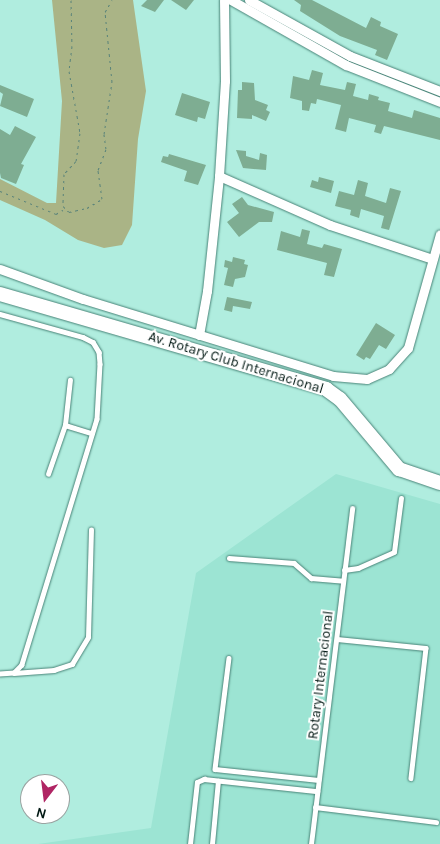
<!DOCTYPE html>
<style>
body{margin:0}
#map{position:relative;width:440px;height:844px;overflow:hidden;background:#b0eddf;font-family:Karla,sans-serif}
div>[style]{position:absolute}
.built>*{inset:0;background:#9ce4d3}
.green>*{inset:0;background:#aab486}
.building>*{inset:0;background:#7ead92}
.path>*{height:1px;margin-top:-0.5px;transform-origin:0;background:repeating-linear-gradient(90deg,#588279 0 2.5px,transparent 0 6.5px)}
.roads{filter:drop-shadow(0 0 1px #488377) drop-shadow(0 0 1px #488377)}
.lane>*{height:4.5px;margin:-2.25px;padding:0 2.25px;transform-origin:2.25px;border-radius:2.25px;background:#fff}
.street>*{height:9px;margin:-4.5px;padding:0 4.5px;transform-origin:4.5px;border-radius:4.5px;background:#fff}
.secondary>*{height:14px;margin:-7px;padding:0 7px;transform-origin:7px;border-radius:7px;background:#fff}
span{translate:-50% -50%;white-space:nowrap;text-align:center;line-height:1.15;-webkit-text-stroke:4px #fff;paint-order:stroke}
.street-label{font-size:14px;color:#011813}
.north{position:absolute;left:20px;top:774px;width:50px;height:50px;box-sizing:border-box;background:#fff;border:1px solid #99a3a1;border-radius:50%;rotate:195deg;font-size:14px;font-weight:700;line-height:20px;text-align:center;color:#011813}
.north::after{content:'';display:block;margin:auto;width:18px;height:22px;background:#b02564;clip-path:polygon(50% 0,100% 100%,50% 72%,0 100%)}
</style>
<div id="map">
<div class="built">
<i style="clip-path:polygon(336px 474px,440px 504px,440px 844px,38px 844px,151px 828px,196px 573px)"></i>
</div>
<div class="green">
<i style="clip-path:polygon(52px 0,133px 0,146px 91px,138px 139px,132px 225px,122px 245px,104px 248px,78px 240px,45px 220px,0 200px,0 179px,47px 203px,56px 203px,62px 101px)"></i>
</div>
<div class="building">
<i style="clip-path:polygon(147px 0,164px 0,155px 12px,141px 6px)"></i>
<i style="clip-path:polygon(171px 0,194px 0,186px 10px)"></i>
<i style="clip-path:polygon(294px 0,312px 0,366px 28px,371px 17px,381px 22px,380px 26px,398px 34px,387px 60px,375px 55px,377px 50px,340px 36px,300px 11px,301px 5px)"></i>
<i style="clip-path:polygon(312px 70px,323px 73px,320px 85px,345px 90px,347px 82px,356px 84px,353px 96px,368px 100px,369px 94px,379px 97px,378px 100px,390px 103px,388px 111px,412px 118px,414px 110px,440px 118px,440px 140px,384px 126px,381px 134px,374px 132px,376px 125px,349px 118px,346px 132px,335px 129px,341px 105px,317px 99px,316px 104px,311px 103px,309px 111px,302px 110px,302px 101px,290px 98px,293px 76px,309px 80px)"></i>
<i style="clip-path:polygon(242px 82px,254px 83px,255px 100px,268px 105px,266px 110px,270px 112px,266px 121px,252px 115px,252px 119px,237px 118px,238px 90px,242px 90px)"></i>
<i style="clip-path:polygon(0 85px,34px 99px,27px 117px,0 106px,3px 94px,0 92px)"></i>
<i style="clip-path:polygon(182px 93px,210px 102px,205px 119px,198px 117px,197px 122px,175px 115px)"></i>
<i style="clip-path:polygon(15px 126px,36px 137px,21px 164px,24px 165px,16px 184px,1px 178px,0 173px,0 129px,10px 135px)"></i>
<i style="clip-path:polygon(236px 150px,246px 151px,246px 156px,259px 160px,260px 153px,267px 155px,266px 170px,243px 168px)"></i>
<i style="clip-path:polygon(169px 154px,206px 165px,198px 185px,184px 181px,187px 171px,161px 162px,163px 156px,168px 157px)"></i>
<i style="clip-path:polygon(319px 177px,334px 181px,331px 193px,310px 187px,312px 180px,318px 182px)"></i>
<i style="clip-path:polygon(358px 180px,368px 183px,365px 196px,386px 203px,390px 188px,401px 191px,389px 230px,381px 228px,384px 216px,361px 209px,359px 218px,350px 215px,351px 210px,335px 206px,339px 191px,354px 195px)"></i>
<i style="clip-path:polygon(242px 197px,248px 205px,274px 212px,272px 222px,259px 222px,239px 237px,227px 222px,239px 213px,232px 204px)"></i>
<i style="clip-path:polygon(302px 229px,310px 231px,307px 244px,322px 248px,324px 244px,342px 249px,334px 277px,324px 275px,327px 263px,277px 250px,281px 231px,300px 237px)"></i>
<i style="clip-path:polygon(233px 257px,245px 260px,244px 264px,248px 265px,245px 277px,235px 279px,233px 287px,224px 285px,228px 268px,224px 267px,225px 260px,232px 262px)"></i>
<i style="clip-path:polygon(227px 297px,252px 302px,250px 309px,233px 306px,232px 312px,224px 310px)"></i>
<i style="clip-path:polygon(376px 323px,395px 335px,386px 349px,379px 345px,370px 359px,366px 357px,364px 360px,356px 355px)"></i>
</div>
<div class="path">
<i style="left:71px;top:0;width:46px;rotate:88.8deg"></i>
<i style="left:72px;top:46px;width:25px;rotate:97deg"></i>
<i style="left:69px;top:71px;width:63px;rotate:79.9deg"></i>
<i style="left:80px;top:133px;width:28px;rotate:98deg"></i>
<i style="left:76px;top:161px;width:18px;rotate:133deg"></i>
<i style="left:64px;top:174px;width:32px;rotate:92deg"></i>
<i style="left:63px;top:206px;width:8px;rotate:45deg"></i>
<i style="left:69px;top:212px;width:18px;rotate:-13deg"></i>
<i style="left:87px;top:208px;width:17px;rotate:-31deg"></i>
<i style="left:102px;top:199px;width:29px;rotate:-98deg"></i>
<i style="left:98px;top:170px;width:22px;rotate:-69deg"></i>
<i style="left:106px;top:149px;width:15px;rotate:-98deg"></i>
<i style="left:104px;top:134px;width:53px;rotate:-81.3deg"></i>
<i style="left:112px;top:82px;width:70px;rotate:-95.7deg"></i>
<i style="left:105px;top:12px;width:14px;rotate:-60deg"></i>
<i style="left:0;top:191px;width:61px;rotate:22.3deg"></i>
<i style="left:56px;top:214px;width:8px;rotate:-30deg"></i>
</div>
<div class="roads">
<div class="lane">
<i style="left:0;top:314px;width:86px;rotate:15.5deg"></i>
<i style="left:83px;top:337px;width:11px;rotate:27deg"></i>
<i style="left:93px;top:342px;width:12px;rotate:59deg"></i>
<i style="left:99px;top:352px;width:12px;rotate:85deg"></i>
<i style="left:100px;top:364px;width:55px;rotate:93.1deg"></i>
<i style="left:97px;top:419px;width:257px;rotate:107deg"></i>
<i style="left:22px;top:665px;width:11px;rotate:135deg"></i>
<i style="left:14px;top:673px;width:14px;rotate:176deg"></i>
<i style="left:65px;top:425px;width:28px;rotate:17deg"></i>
<i style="left:48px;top:474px;width:52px;rotate:-70.9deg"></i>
<i style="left:65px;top:425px;width:45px;rotate:-83.7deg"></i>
<i style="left:229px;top:558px;width:65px;rotate:4.4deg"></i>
<i style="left:294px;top:563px;width:23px;rotate:41deg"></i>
<i style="left:311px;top:578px;width:32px;rotate:5deg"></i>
<i style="left:344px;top:570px;width:14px;rotate:-8deg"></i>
<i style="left:358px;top:568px;width:39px;rotate:-24deg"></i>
<i style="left:394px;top:552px;width:54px;rotate:-82.6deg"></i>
<i style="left:337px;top:639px;width:89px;rotate:5.8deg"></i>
<i style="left:426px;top:648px;width:131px;rotate:96.6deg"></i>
<i style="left:229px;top:658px;width:112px;rotate:97.2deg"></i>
<i style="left:215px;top:769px;width:104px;rotate:6.1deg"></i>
<i style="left:14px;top:673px;width:40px;rotate:-4.3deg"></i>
<i style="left:54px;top:670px;width:19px;rotate:-18deg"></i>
<i style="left:72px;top:664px;width:31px;rotate:-59deg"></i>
<i style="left:88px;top:637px;width:107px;rotate:-88.4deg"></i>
<i style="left:315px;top:807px;width:122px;rotate:7.1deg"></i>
<i style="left:190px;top:844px;width:62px;rotate:-83.6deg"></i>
<i style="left:197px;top:782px;width:8px;rotate:-23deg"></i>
<i style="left:204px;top:779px;width:114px;rotate:6.1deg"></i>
<i style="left:212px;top:844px;width:63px;rotate:-84.6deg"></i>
<i style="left:311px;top:844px;width:338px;rotate:-83deg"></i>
</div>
<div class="street">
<i style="left:231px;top:0;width:132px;rotate:29.5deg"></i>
<i style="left:346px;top:65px;width:101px;rotate:21.5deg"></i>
<i style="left:249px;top:0;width:115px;rotate:29deg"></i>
<i style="left:350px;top:56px;width:97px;rotate:21.3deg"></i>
<i style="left:219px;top:176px;width:121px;rotate:23.8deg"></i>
<i style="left:330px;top:225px;width:108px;rotate:18.3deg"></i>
<i style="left:0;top:269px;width:88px;rotate:19.9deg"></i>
<i style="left:83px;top:299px;width:262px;rotate:17.1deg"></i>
<i style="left:333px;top:376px;width:34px;rotate:5deg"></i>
<i style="left:367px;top:379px;width:24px;rotate:-24deg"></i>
<i style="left:389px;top:369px;width:28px;rotate:-48deg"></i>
<i style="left:408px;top:348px;width:118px;rotate:-74.3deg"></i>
<i style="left:199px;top:335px;width:45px;rotate:-79.7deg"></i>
<i style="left:207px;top:291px;width:116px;rotate:-84deg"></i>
<i style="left:219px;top:176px;width:95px;rotate:-86.4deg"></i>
<i style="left:225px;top:81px;width:81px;rotate:-90.7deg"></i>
</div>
<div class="secondary">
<i style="left:0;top:294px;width:340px;rotate:16.2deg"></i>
<i style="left:326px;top:389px;width:17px;rotate:36deg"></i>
<i style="left:340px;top:399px;width:92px;rotate:49.9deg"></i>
<i style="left:399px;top:469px;width:43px;rotate:18.9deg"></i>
</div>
</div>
<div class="street-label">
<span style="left:236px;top:363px;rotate:17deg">Av. Rotary Club Internacional</span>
<span style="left:321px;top:675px;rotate:-83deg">Rotary Internacional</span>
</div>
<div class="north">N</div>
</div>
